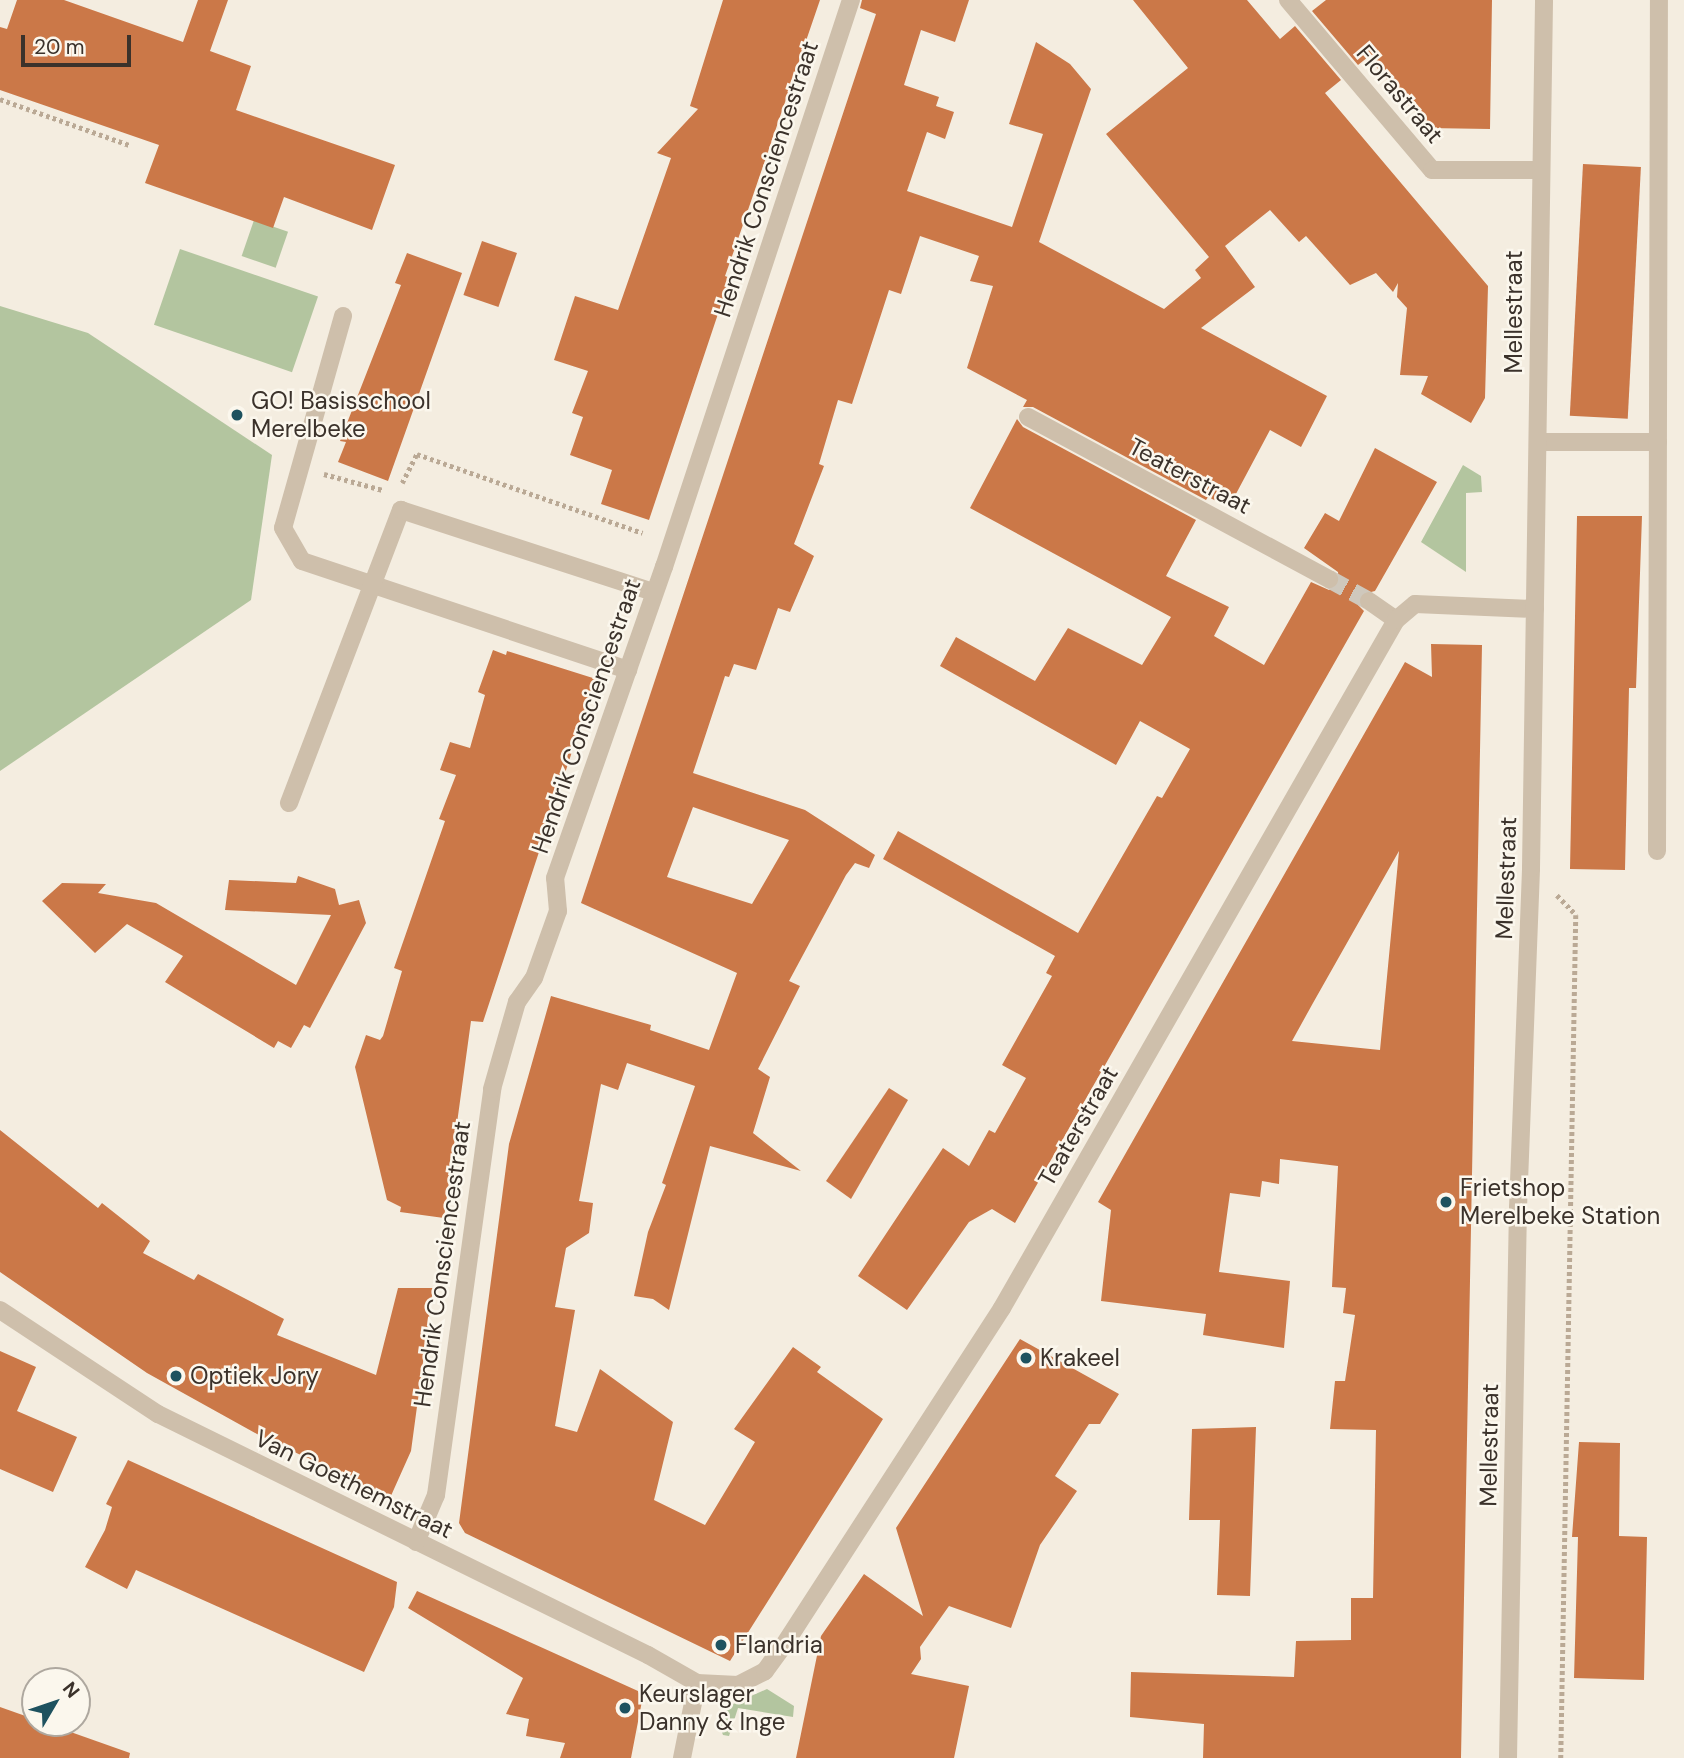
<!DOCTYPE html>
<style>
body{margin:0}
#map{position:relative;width:1684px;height:1758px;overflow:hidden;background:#f4ede0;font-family:"DM Sans",sans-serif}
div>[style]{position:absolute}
.green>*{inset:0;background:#b3c59f;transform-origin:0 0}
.building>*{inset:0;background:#cb7848;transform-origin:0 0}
.minor-tunnel>*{height:18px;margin-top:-9px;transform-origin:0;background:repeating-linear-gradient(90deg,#cfc8bc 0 18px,transparent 0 27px)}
.path>*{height:4.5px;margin-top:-2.25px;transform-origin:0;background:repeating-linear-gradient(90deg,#baa995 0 3.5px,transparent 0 7px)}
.minor>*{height:18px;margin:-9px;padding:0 9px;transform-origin:9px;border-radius:9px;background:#cebfab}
.dots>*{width:19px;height:19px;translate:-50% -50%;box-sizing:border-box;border:4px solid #fbf7ed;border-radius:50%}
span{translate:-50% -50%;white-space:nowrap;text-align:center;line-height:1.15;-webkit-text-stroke:5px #fbf7ed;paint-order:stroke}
.street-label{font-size:24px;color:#3b322b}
.poi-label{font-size:24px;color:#3b322b}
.left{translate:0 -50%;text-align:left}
.north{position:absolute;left:21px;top:1667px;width:70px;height:70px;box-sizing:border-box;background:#fbf7ed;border:2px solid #aea89f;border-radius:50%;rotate:51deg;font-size:19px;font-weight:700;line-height:28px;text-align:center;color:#3b322b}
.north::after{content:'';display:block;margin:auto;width:24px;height:32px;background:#1e525f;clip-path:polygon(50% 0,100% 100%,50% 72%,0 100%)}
.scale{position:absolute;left:21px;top:35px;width:110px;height:32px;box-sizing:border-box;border:4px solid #3b322b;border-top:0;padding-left:9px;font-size:21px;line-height:24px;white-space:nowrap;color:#3b322b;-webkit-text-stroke:5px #fbf7ed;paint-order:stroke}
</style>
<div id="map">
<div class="green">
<i style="left:254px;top:220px;width:36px;height:38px;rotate:19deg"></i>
<i style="left:180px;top:249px;width:146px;height:80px;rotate:19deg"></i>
<i style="clip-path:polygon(0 306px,88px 333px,272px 455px,251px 600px,0 771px)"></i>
<i style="clip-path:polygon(1463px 465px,1481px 476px,1482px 492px,1466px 493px,1466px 572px,1421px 542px)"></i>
<i style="clip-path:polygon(767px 1689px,794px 1706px,793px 1717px,738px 1708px,729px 1736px,723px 1735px,718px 1722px,724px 1708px)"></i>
</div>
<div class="building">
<i style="clip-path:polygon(17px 0,64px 0,183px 42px,198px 0,228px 0,210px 51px,251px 66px,236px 110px,395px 165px,372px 230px,284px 197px,273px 228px,145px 183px,159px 145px,0 90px,0 27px,7px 29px)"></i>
<i style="clip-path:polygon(723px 0,820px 0,736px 245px,725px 276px,730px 278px,649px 520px,601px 504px,612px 470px,570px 455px,583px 417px,572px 413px,588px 371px,554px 360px,575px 296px,618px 310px,671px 158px,657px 153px,698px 109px,690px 106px)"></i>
<i style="clip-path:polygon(evenodd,862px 0,969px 0,955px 42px,921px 30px,904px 85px,939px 97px,936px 106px,954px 112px,945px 139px,927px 132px,907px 191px,1012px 227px,1043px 134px,1009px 124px,1036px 42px,1070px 64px,1091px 89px,1039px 242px,1164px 309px,1201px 278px,1195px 270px,1209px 257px,1106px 134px,1188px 68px,1133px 0,1247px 0,1280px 39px,1295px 26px,1341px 80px,1325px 93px,1488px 286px,1485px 398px,1471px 423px,1421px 394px,1428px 376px,1400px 375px,1407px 308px,1397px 297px,1398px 283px,1393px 292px,1376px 273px,1350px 285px,1306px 236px,1299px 242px,1270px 210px,1225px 246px,1255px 287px,1201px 328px,1327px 396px,1301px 447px,1270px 430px,1229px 507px,1208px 497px,1206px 500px,1033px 407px,1023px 407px,1027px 400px,967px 368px,993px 286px,970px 281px,979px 256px,920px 236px,901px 294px,889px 290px,852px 404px,838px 400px,819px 464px,824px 466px,794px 544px,814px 556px,790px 612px,778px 608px,756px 670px,734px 664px,729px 677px,725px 676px,693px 773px,805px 810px,875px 855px,869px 868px,855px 863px,846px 875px,789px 981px,800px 986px,758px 1069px,770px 1077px,753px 1133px,801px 1171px,710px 1146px,669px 1310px,653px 1299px,634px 1296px,648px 1232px,666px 1185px,662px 1183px,695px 1086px,627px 1063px,618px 1090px,601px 1084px,579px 1201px,593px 1203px,589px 1233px,566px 1248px,555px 1307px,575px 1310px,555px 1426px,577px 1432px,600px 1369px,673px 1422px,654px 1500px,705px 1525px,755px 1442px,734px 1429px,793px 1347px,821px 1367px,817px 1372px,883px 1419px,730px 1661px,465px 1533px,459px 1523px,509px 1144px,551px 996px,651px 1025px,650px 1030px,709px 1050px,737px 973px,581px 903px,876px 14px,860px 8px,862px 0,693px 807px,789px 840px,752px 904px,667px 877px,693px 807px)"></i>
<i style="clip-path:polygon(1326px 0,1492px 0,1490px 129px,1428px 128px,1368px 57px,1358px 65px,1312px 11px)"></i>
<i style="left:1583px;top:164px;width:58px;height:252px;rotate:3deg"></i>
<i style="left:482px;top:241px;width:37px;height:57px;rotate:19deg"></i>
<i style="clip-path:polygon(407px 253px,462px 273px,388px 481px,338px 462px,346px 442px,340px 441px,401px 285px,395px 283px)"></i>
<i style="clip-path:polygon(1017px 419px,1023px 427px,1196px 520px,1166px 576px,1229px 607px,1214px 636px,1264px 665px,1311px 582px,1329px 590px,1339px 584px,1338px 572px,1304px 548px,1325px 513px,1339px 521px,1375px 448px,1437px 482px,1375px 591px,1359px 595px,1358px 605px,1364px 611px,1015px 1223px,992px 1209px,969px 1222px,907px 1310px,858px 1276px,943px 1148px,969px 1166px,989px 1130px,995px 1133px,1026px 1078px,1002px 1065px,1052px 976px,1046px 973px,1055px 956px,883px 859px,898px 831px,1078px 933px,1157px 796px,1162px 798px,1190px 749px,1140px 721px,1116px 765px,940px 666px,956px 637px,1035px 681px,1068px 628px,1142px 665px,1171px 617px,970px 508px)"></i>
<i style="clip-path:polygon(1577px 516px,1642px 516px,1636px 688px,1629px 688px,1625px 870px,1570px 869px)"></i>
<i style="clip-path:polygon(evenodd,1431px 644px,1482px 645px,1461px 1758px,1203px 1758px,1204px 1724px,1130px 1717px,1131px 1672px,1294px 1677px,1296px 1641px,1351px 1640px,1351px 1598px,1373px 1598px,1376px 1430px,1330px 1429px,1335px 1381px,1345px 1381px,1355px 1315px,1343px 1313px,1346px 1288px,1332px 1287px,1338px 1166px,1280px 1159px,1279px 1184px,1262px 1181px,1260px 1197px,1230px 1193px,1219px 1272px,1290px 1281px,1284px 1348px,1203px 1335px,1206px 1314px,1101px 1301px,1111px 1210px,1098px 1202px,1405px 662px,1432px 677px,1431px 644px,1399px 851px,1380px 1050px,1292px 1041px,1313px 1003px,1399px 851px)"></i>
<i style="clip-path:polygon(493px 650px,506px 655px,507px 651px,596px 679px,483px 1022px,471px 1021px,444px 1218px,400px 1212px,401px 1207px,387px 1200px,355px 1067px,366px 1035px,380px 1040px,383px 1036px,402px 971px,394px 968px,445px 821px,439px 819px,456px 775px,440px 770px,450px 742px,470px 748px,485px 695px,478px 692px)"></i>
<i style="clip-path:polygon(298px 876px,335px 889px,339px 905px,359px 900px,366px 923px,310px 1028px,304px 1025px,291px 1048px,278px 1041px,274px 1048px,165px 982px,183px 956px,127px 924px,95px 953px,42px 901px,62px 883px,106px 884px,98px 893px,156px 903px,296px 985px,331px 915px,225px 910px,229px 880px,296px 883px)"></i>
<i style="clip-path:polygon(889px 1088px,908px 1100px,851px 1199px,826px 1181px)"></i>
<i style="clip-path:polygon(0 1130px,98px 1208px,102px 1203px,150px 1241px,143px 1253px,194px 1280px,198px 1274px,284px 1319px,277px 1335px,376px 1375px,398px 1288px,433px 1288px,411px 1451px,390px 1498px,257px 1434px,147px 1373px,0 1272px)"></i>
<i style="clip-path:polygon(1020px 1339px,1119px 1394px,1100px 1424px,1089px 1424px,1055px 1476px,1077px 1491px,1040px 1545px,1011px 1628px,949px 1606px,920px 1647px,921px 1659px,911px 1674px,969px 1686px,954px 1758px,796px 1758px,821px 1636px,864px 1574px,923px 1616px,896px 1528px)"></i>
<i style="clip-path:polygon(0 1351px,36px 1367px,17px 1411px,77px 1437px,53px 1492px,0 1469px)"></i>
<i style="clip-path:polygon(1256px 1427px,1250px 1596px,1217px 1595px,1220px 1520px,1189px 1520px,1192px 1429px)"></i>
<i style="clip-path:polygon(1579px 1442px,1620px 1443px,1619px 1536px,1647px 1537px,1644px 1680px,1574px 1678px,1578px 1537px,1572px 1537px)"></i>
<i style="clip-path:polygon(128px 1460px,397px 1582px,394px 1607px,364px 1672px,136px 1570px,127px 1589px,85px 1567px,105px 1530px,112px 1507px,106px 1504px)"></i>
<i style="clip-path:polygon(417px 1591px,638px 1691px,642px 1701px,631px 1758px,560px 1758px,565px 1743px,526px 1736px,529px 1719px,506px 1714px,523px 1678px,408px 1608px)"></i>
<i style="clip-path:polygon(0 1707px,130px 1753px,129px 1758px,0 1758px)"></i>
</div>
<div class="minor-tunnel">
<i style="left:1329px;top:579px;width:46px;rotate:28.8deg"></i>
</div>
<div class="path">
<i style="left:0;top:99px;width:137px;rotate:19.6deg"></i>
<i style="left:324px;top:474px;width:61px;rotate:15.2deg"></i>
<i style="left:402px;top:483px;width:33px;rotate:-63deg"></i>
<i style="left:417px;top:454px;width:239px;rotate:19.3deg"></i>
<i style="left:1557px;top:895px;width:28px;rotate:46deg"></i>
<i style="left:1576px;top:915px;width:843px;rotate:91.02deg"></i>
</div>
<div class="minor">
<i style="left:1288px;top:0;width:223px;rotate:49.7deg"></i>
<i style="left:1432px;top:170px;width:108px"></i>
<i style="left:343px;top:316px;width:220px;rotate:105.8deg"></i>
<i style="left:283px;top:528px;width:38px;rotate:60deg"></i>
<i style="left:302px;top:561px;width:344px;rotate:18.5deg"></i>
<i style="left:1028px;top:417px;width:342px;rotate:28.3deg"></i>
<i style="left:1539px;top:442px;width:119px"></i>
<i style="left:1369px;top:601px;width:33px;rotate:35deg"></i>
<i style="left:289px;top:803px;width:314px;rotate:-69.1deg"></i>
<i style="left:401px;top:510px;width:266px;rotate:18deg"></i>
<i style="left:1657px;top:851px;width:851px;rotate:-89.87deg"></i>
<i style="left:0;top:1310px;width:189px;rotate:33.4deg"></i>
<i style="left:158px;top:1414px;width:546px;rotate:26.19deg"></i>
<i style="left:648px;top:1655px;width:56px;rotate:29.7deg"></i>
<i style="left:416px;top:1542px;width:51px;rotate:-66.9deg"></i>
<i style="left:436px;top:1495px;width:410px;rotate:-82.1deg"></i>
<i style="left:492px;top:1089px;width:91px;rotate:-74deg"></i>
<i style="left:517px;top:1002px;width:29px;rotate:-55deg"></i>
<i style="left:534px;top:978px;width:71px;rotate:-70.3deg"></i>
<i style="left:558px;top:911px;width:33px;rotate:-95deg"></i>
<i style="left:555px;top:878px;width:330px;rotate:-70.7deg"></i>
<i style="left:664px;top:567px;width:597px;rotate:-71.75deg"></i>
<i style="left:697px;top:1683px;width:41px;rotate:2.8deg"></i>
<i style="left:738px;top:1685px;width:30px;rotate:-27deg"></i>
<i style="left:765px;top:1671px;width:32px;rotate:-54deg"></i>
<i style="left:784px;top:1645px;width:401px;rotate:-57.1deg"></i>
<i style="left:1002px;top:1308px;width:793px;rotate:-60.2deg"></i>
<i style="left:1396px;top:620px;width:25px;rotate:-40deg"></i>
<i style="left:1415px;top:604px;width:120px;rotate:2.4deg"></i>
<i style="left:682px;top:1758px;width:76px;rotate:-78.7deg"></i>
<i style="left:1508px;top:1758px;width:550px;rotate:-88.96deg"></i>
<i style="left:1518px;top:1208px;width:340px;rotate:-87.8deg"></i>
<i style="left:1531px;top:868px;width:868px;rotate:-89.14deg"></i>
</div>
<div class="dots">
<i style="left:237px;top:415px;background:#1e525f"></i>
<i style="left:1446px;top:1202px;background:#1e525f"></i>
<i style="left:1026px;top:1358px;background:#1e525f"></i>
<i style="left:176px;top:1376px;background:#1e525f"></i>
<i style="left:721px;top:1645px;background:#1e525f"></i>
<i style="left:625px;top:1708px;background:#1e525f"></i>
</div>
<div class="street-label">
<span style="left:1400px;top:94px;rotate:50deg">Florastraat</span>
<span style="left:766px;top:179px;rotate:-72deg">Hendrik Consciencestraat</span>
<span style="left:1514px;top:312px;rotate:-90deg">Mellestraat</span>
<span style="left:1190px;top:476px;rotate:28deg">Teaterstraat</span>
<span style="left:586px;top:716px;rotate:-71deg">Hendrik Consciencestraat</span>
<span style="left:1506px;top:878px;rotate:-88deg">Mellestraat</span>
<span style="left:1078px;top:1126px;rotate:-60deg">Teaterstraat</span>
<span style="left:442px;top:1264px;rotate:-82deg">Hendrik Consciencestraat</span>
<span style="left:1489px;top:1445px;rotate:-89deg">Mellestraat</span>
<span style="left:354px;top:1484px;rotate:26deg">Van Goethemstraat</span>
</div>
<div class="poi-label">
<span class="left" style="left:251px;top:415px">GO! Basisschool<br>Merelbeke</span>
<span class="left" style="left:1460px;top:1202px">Frietshop<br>Merelbeke Station</span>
<span class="left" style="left:1040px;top:1358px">Krakeel</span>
<span class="left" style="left:190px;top:1376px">Optiek Jory</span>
<span class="left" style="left:735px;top:1645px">Flandria</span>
<span class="left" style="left:639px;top:1708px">Keurslager<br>Danny &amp; Inge</span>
</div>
<div class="north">N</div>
<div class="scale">20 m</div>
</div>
